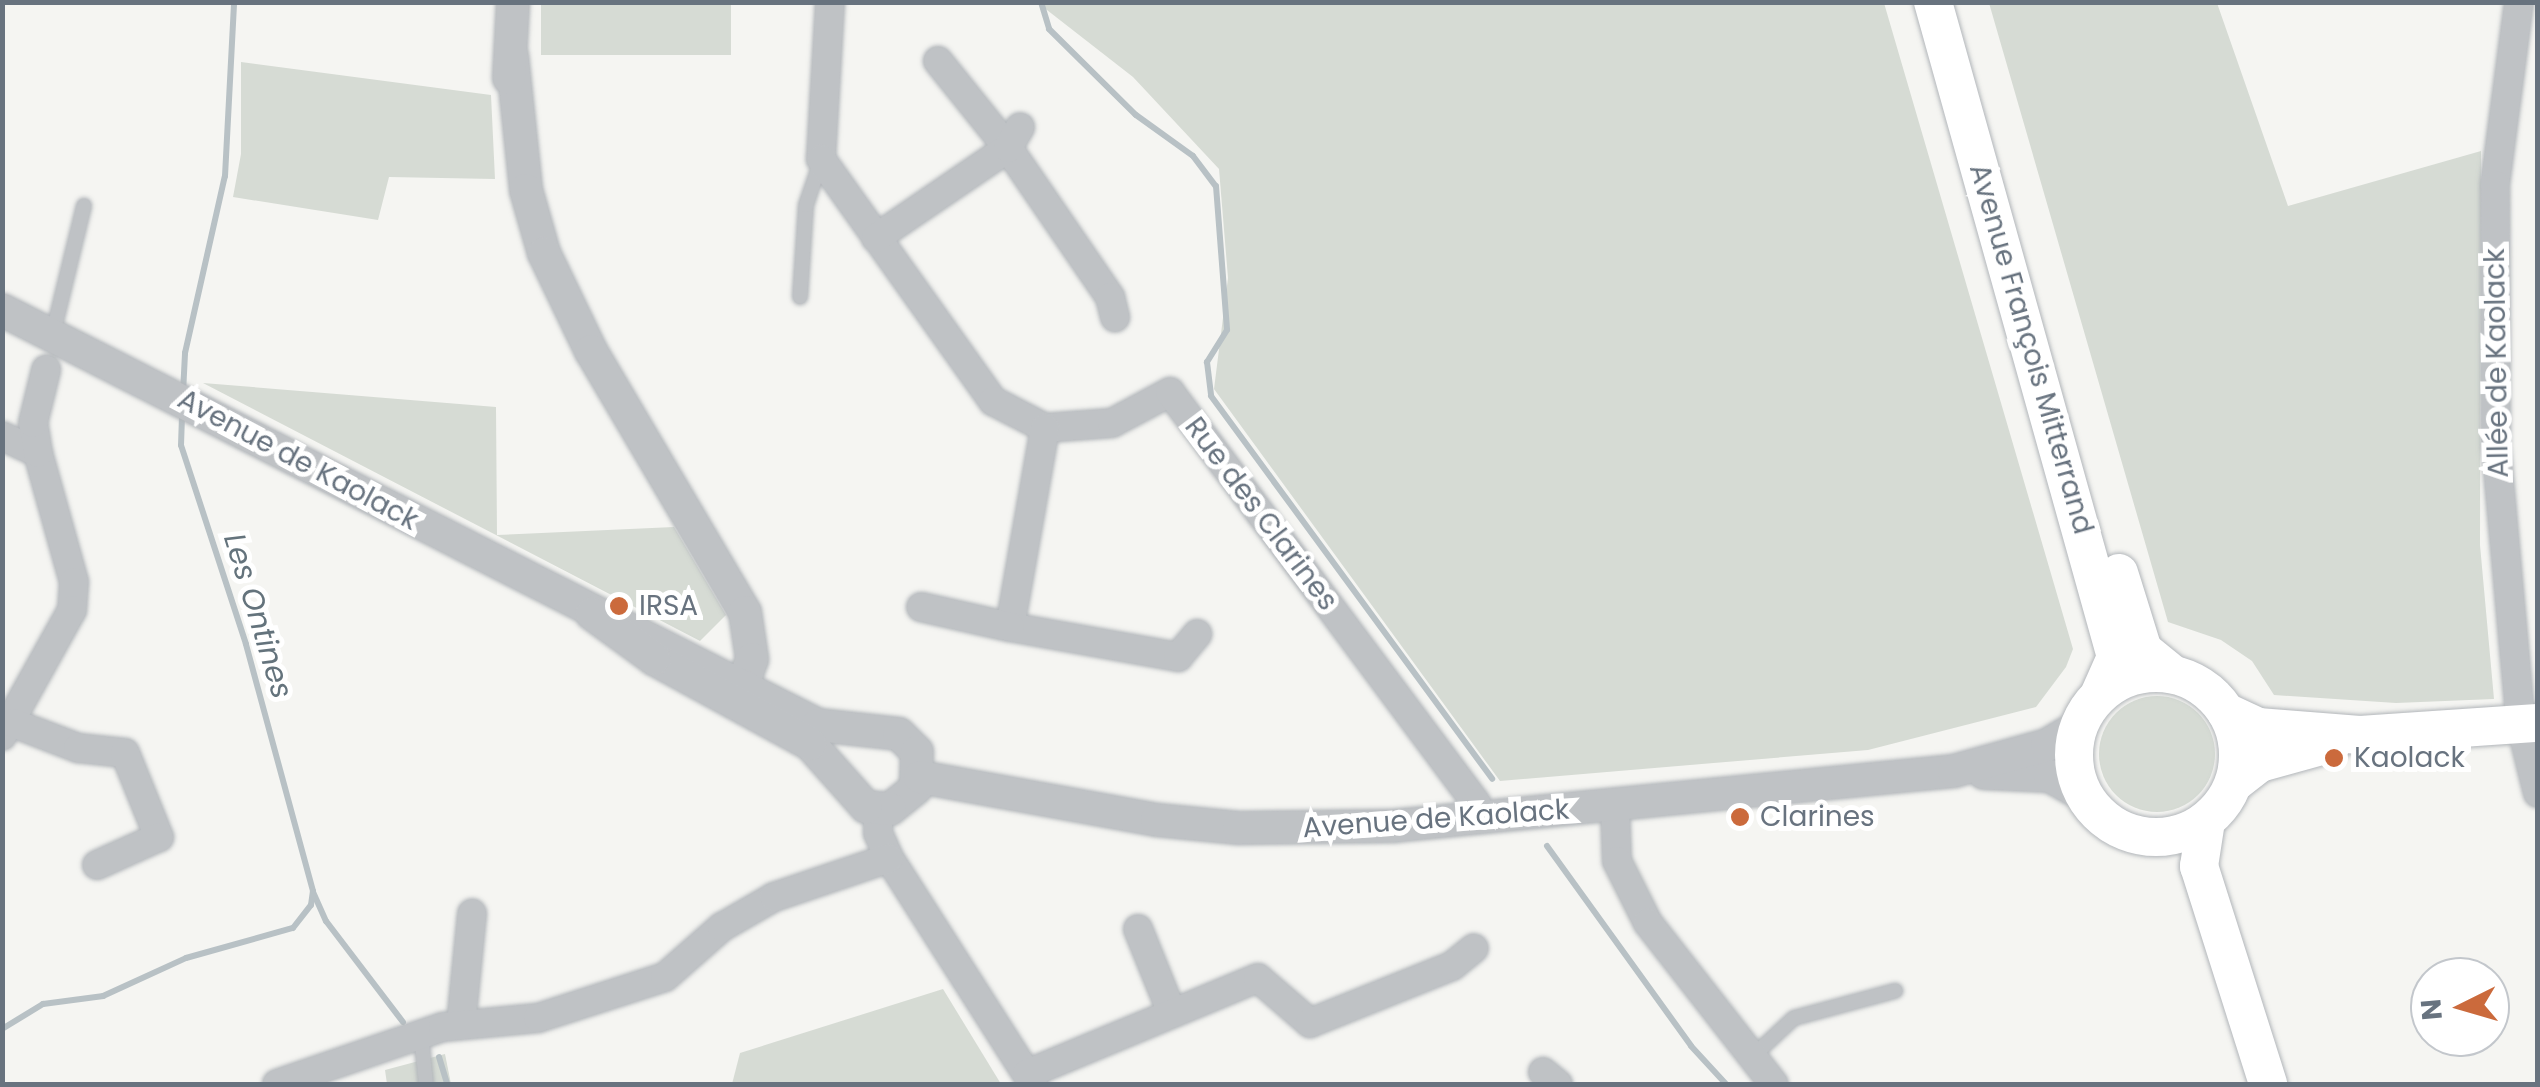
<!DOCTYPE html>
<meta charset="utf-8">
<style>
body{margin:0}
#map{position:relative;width:2540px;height:1087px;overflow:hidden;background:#f5f5f2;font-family:Poppins,sans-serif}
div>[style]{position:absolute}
.green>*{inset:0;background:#d6dbd4;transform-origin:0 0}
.round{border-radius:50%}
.stream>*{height:6px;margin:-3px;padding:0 3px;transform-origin:3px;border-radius:3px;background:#b8c1c5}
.roads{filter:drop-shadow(0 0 2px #b2b6ba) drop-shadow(0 0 2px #b2b6ba)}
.service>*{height:14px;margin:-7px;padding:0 7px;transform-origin:7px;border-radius:7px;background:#bfc2c5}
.minor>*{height:28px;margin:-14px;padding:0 14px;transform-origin:14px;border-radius:14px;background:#bfc2c5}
.tertiary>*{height:32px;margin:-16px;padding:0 16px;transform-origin:16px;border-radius:16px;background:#bfc2c5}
.secondary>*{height:38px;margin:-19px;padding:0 19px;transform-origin:19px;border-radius:19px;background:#fff}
.secondary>.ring{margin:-19px;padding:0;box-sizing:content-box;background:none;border:38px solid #fff;border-radius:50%}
.dots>*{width:28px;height:28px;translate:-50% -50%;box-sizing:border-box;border:5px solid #fff;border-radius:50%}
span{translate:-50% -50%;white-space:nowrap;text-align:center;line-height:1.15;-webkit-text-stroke:10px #fff;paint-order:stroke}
.street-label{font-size:28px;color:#68737f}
.poi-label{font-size:28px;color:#68737f}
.left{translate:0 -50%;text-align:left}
.water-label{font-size:30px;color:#64737c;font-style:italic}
.frame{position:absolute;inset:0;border:5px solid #68737f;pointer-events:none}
.north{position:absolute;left:2410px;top:957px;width:100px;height:100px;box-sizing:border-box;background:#fff;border:2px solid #c3c7cc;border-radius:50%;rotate:265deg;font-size:28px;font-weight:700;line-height:40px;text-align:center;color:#68737f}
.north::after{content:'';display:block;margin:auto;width:35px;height:45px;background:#cb6a3c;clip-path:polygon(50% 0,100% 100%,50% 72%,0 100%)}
</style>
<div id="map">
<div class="green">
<i style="left:541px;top:3px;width:190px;height:52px"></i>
<i style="clip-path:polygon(1038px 3px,1884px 3px,2073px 649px,2066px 667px,2036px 707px,1868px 750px,1500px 781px,1214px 389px,1228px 278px,1219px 169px,1133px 77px)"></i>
<i style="clip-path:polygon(1989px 3px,2217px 3px,2288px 206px,2481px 151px,2480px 545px,2494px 699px,2396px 703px,2274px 695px,2252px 661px,2221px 640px,2168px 622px)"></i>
<i style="clip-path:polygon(241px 62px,491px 95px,495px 179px,389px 177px,378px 220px,233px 197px,241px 154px)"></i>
<i style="clip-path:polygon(203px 383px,496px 407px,497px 535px,674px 527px,726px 615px,700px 641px)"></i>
<i class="round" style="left:2099px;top:696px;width:116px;height:116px"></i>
<i style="clip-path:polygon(943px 989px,1001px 1084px,732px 1084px,740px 1053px)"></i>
<i style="clip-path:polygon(445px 1054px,451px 1084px,387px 1084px,385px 1070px)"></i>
</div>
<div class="stream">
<i style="left:1041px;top:2px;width:28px;rotate:73deg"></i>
<i style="left:1049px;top:29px;width:122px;rotate:44.7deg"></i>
<i style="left:1136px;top:115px;width:70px;rotate:35.7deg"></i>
<i style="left:1193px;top:156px;width:38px;rotate:53deg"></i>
<i style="left:1216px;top:186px;width:144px;rotate:85.6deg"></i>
<i style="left:1227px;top:330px;width:38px;rotate:122deg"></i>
<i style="left:1207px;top:362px;width:34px;rotate:83deg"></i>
<i style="left:1211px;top:396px;width:475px;rotate:53.7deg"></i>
<i style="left:183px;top:393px;width:40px;rotate:-87.1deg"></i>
<i style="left:185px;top:353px;width:181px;rotate:-77.3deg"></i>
<i style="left:225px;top:176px;width:174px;rotate:-87deg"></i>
<i style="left:1547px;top:846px;width:246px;rotate:54.2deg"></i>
<i style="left:1691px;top:1046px;width:52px;rotate:47.4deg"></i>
<i style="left:313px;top:892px;width:32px;rotate:66deg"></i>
<i style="left:326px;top:921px;width:127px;rotate:52.7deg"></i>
<i style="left:2px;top:1029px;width:48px;rotate:-31.4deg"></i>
<i style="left:43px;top:1004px;width:61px;rotate:-7.6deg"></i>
<i style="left:103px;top:996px;width:91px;rotate:-24.6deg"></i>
<i style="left:186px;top:958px;width:111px;rotate:-15.7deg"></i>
<i style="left:293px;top:928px;width:29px;rotate:-52deg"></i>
<i style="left:311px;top:905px;width:14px;rotate:-82deg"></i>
<i style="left:313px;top:891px;width:256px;rotate:-105.2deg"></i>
<i style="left:246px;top:644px;width:209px;rotate:-108.1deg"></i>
<i style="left:181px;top:445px;width:30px;rotate:-88deg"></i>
<i style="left:439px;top:1057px;width:28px;rotate:73deg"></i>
</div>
<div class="roads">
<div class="service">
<i style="left:800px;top:297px;width:92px;rotate:-86.3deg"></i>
<i style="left:806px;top:205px;width:46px;rotate:-71.2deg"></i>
<i style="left:53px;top:333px;width:131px;rotate:-76.3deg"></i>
<i style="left:421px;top:1034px;width:50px;rotate:84.3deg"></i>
<i style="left:1752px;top:1057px;width:57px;rotate:-42.9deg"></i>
<i style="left:1794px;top:1018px;width:105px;rotate:-15deg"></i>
</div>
<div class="minor">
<i style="left:830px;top:2px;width:157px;rotate:93.3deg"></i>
<i style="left:821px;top:159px;width:297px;rotate:54.6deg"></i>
<i style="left:993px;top:401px;width:59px;rotate:27.4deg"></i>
<i style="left:1045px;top:428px;width:67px;rotate:-4.3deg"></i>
<i style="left:1112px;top:423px;width:66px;rotate:-28.1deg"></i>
<i style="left:1170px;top:392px;width:512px;rotate:53.33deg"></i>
<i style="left:1476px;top:803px;width:16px;rotate:83deg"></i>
<i style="left:2519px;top:2px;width:185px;rotate:97.5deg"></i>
<i style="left:2495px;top:185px;width:261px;rotate:89.8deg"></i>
<i style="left:2496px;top:446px;width:280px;rotate:84.9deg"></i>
<i style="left:2521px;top:725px;width:70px;rotate:76deg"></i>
<i style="left:938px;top:61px;width:112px;rotate:51.2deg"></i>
<i style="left:1008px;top:148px;width:181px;rotate:55.6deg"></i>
<i style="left:1110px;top:297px;width:21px;rotate:76deg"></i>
<i style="left:876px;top:238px;width:160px;rotate:-34.3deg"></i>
<i style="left:1008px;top:148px;width:24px;rotate:-60deg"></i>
<i style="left:1045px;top:428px;width:202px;rotate:100deg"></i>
<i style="left:1010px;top:627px;width:171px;rotate:10.1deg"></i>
<i style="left:1178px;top:657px;width:30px;rotate:-50deg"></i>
<i style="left:2px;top:436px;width:40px;rotate:25deg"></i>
<i style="left:38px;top:453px;width:134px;rotate:74.4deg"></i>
<i style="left:74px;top:582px;width:28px;rotate:94deg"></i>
<i style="left:72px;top:610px;width:144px;rotate:119.1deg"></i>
<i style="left:38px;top:453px;width:30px;rotate:-99deg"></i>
<i style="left:33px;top:423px;width:55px;rotate:-76.2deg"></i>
<i style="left:921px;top:607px;width:91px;rotate:12.7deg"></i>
<i style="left:13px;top:723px;width:70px;rotate:21deg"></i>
<i style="left:78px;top:748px;width:47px;rotate:6.1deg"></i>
<i style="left:125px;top:753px;width:91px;rotate:68deg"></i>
<i style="left:159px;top:837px;width:68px;rotate:155.7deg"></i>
<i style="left:1615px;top:807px;width:54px;rotate:87.9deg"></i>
<i style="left:1617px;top:861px;width:69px;rotate:63.4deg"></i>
<i style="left:1648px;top:923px;width:204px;rotate:52deg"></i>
<i style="left:878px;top:810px;width:23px;rotate:90deg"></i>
<i style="left:878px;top:833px;width:27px;rotate:66deg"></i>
<i style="left:889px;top:858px;width:268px;rotate:57.5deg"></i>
<i style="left:1138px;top:929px;width:91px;rotate:68deg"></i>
<i style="left:461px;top:1024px;width:111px;rotate:-84.3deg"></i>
<i style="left:1543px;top:1072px;width:19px;rotate:39deg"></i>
<i style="left:1027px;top:1074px;width:250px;rotate:-22.6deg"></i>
<i style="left:1258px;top:978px;width:69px;rotate:40.9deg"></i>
<i style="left:1310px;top:1023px;width:153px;rotate:-21.9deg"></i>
<i style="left:1452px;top:966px;width:28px;rotate:-39deg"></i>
<i style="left:277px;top:1084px;width:176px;rotate:-19deg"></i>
<i style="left:443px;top:1027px;width:95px;rotate:-5.4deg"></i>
<i style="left:538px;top:1018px;width:133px;rotate:-17.9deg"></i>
<i style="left:665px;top:977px;width:76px;rotate:-41.3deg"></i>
<i style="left:722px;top:927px;width:60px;rotate:-30deg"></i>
<i style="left:774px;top:897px;width:121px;rotate:-18.7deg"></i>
</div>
<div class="tertiary">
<i style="left:512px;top:56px;width:135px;rotate:84deg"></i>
<i style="left:526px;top:190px;width:66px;rotate:74.1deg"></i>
<i style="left:544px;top:253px;width:109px;rotate:64.4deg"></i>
<i style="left:591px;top:351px;width:303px;rotate:59.5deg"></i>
<i style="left:745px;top:612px;width:48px;rotate:81.5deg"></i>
<i style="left:752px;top:659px;width:28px;rotate:109deg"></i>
<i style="left:743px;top:685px;width:21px;rotate:53deg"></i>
<i style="left:509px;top:78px;width:76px;rotate:-87deg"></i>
<i style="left:2px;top:310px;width:915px;rotate:26.96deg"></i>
<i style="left:818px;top:725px;width:81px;rotate:6.3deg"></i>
<i style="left:899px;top:734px;width:25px;rotate:45deg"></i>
<i style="left:917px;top:752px;width:36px;rotate:92deg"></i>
<i style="left:916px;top:788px;width:33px;rotate:141deg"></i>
<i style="left:890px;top:809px;width:24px;rotate:-175deg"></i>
<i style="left:866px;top:807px;width:84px;rotate:-131.6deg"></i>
<i style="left:810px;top:744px;width:178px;rotate:-151.4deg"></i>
<i style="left:654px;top:659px;width:77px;rotate:-144deg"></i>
<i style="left:1984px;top:773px;width:66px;rotate:2.6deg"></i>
<i style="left:2050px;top:776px;width:40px;rotate:29.7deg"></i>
<i style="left:920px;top:777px;width:241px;rotate:10.3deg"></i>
<i style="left:1157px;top:820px;width:82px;rotate:5.6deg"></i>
<i style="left:1239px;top:828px;width:154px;rotate:-0.7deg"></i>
<i style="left:1393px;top:826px;width:564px;rotate:-5.6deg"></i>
<i style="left:1954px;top:771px;width:97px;rotate:-15.6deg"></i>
<i style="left:2047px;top:745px;width:37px;rotate:-31deg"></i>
</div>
<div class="secondary">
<i style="left:1933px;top:2px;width:680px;rotate:74.39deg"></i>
<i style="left:2116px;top:657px;width:39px;rotate:114deg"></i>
<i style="left:2119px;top:573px;width:81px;rotate:72.7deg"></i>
<i style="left:2143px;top:650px;width:36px;rotate:39deg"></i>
<i class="ring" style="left:2074px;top:673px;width:126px;height:126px"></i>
<i style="left:2226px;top:712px;width:35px;rotate:25deg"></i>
<i style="left:2258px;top:727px;width:102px;rotate:4.5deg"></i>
<i style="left:2360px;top:735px;width:178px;rotate:-3.9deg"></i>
<i style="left:2234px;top:783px;width:33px;rotate:-38deg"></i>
<i style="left:2260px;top:763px;width:75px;rotate:-15.5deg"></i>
<i style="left:2206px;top:821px;width:46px;rotate:98.8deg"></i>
<i style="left:2199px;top:866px;width:229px;rotate:72.4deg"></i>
</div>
</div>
<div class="dots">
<i style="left:619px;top:606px;background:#cb6a3c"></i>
<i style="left:2334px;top:758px;background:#cb6a3c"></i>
<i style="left:1740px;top:817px;background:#cb6a3c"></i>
</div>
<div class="street-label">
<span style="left:2031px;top:349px;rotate:74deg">Avenue François Mitterrand</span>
<span style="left:2497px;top:363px;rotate:-91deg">Allée de Kaolack</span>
<span style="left:298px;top:460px;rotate:28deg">Avenue de Kaolack</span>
<span style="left:1261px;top:514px;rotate:53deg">Rue des Clarines</span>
<span style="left:1436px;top:819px;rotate:-4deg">Avenue de Kaolack</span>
</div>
<div class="poi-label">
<span class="left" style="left:639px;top:606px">IRSA</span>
<span class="left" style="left:2354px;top:758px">Kaolack</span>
<span class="left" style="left:1760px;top:817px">Clarines</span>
</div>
<div class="water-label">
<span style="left:258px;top:616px;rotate:73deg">Les Ontines</span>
</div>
<div class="frame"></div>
<div class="north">N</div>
</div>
